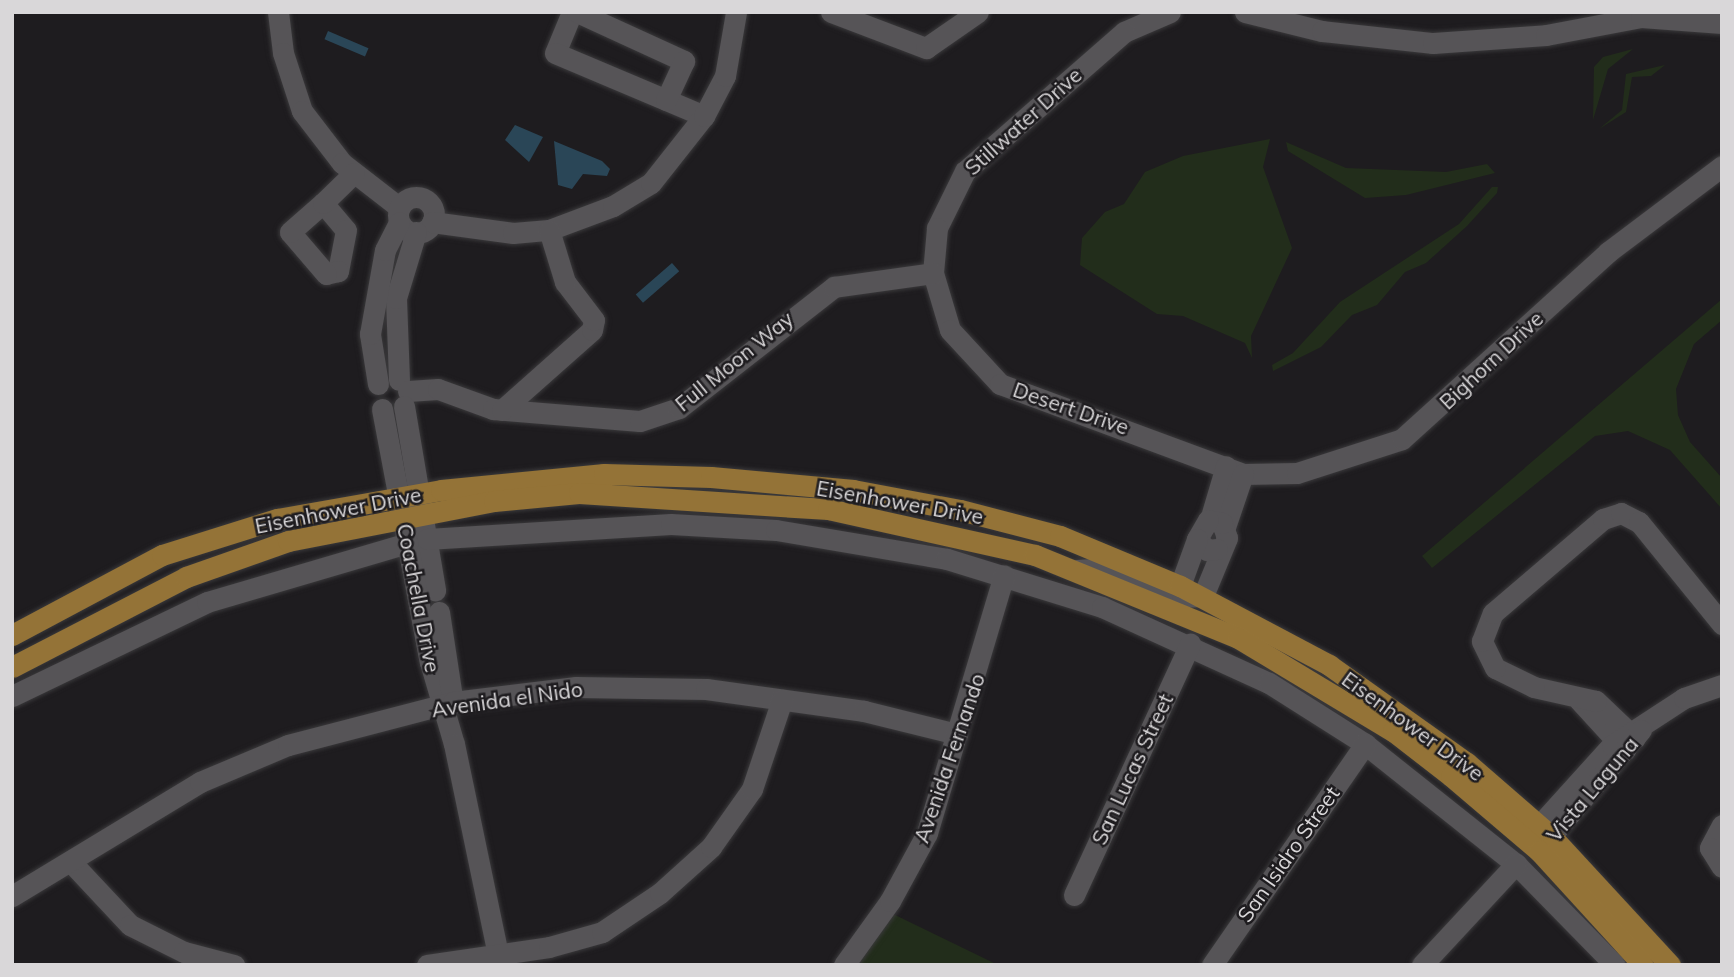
<!DOCTYPE html>
<style>
body{margin:0}
#map{position:relative;width:1734px;height:977px;overflow:hidden;background:#1e1c1f;font-family:Mulish,sans-serif}
div>[style]{position:absolute}
.green>*{inset:0;background:#222d1b}
.water>*{inset:0;background:#2a4657;transform-origin:0 0}
.roads{filter:drop-shadow(0 0 2px #3a393b) drop-shadow(0 0 2px #3a393b)}
.minor>*{height:21px;margin:-10.5px;padding:0 10.5px;transform-origin:10.5px;border-radius:10.5px;background:#565457}
.minor>.ring{margin:-10.5px;padding:0;box-sizing:content-box;background:none;border:21px solid #565457;border-radius:50%}
.major>*{height:21px;margin:-10.5px;padding:0 10.5px;transform-origin:10.5px;border-radius:10.5px;background:#947337}
span{translate:-50% -50%;white-space:nowrap;text-align:center;line-height:1.15;-webkit-text-stroke:5px #1e1c1f;paint-order:stroke}
.street-label{font-size:21px;color:#d9d7d9}
.frame{position:absolute;inset:0;border:14px solid #d9d7d9;pointer-events:none}
</style>
<div id="map">
<div class="green">
<i style="clip-path:polygon(1633px 49px,1608px 69px,1593px 120px,1594px 67px,1603px 57px)"></i>
<i style="clip-path:polygon(1665px 65px,1651px 76px,1632px 77px,1626px 112px,1599px 129px,1622px 110px,1626px 74px)"></i>
<i style="clip-path:polygon(1270px 139px,1263px 167px,1292px 248px,1251px 336px,1252px 358px,1245px 343px,1183px 316px,1157px 314px,1080px 265px,1082px 238px,1105px 212px,1124px 204px,1145px 172px,1183px 156px)"></i>
<i style="clip-path:polygon(1286px 142px,1346px 168px,1446px 172px,1487px 164px,1495px 173px,1406px 195px,1365px 198px,1288px 151px)"></i>
<i style="clip-path:polygon(1492px 187px,1498px 187px,1497px 193px,1467px 226px,1426px 263px,1405px 272px,1377px 305px,1352px 315px,1321px 347px,1273px 371px,1272px 365px,1293px 353px,1340px 302px,1459px 224px)"></i>
<i style="clip-path:polygon(1722px 299px,1722px 320px,1694px 344px,1676px 389px,1678px 415px,1690px 442px,1722px 478px,1722px 509px,1670px 450px,1628px 431px,1595px 436px,1432px 568px,1422px 556px)"></i>
<i style="clip-path:polygon(891px 913px,998px 965px,852px 965px)"></i>
</div>
<div class="water">
<i style="left:328px;top:31px;width:44px;height:9px;rotate:23deg"></i>
<i style="clip-path:polygon(515px 125px,543px 137px,529px 162px,505px 140px)"></i>
<i style="clip-path:polygon(554px 141px,602px 161px,610px 169px,607px 176px,583px 174px,572px 189px,558px 185px)"></i>
<i style="left:672px;top:263px;width:11px;height:48px;rotate:49deg"></i>
</div>
<div class="roads">
<div class="minor">
<i style="left:278px;top:12px;width:41px;rotate:83deg"></i>
<i style="left:283px;top:53px;width:61px;rotate:71.9deg"></i>
<i style="left:302px;top:111px;width:66px;rotate:52.4deg"></i>
<i style="left:342px;top:163px;width:73px;rotate:37.8deg"></i>
<i style="left:572px;top:12px;width:44px;rotate:112.5deg"></i>
<i style="left:555px;top:53px;width:162px;rotate:22.9deg"></i>
<i style="left:577px;top:12px;width:118px;rotate:24.6deg"></i>
<i style="left:684px;top:61px;width:43px;rotate:114.8deg"></i>
<i style="left:831px;top:12px;width:102px;rotate:20.8deg"></i>
<i style="left:926px;top:48px;width:63px;rotate:-34.7deg"></i>
<i style="left:1170px;top:12px;width:50px;rotate:156.5deg"></i>
<i style="left:1124px;top:32px;width:211px;rotate:138.8deg"></i>
<i style="left:965px;top:171px;width:64px;rotate:116.2deg"></i>
<i style="left:937px;top:228px;width:45px;rotate:95.1deg"></i>
<i style="left:933px;top:273px;width:59px;rotate:73.4deg"></i>
<i style="left:950px;top:330px;width:74px;rotate:47.2deg"></i>
<i style="left:1000px;top:384px;width:259px;rotate:20.3deg"></i>
<i style="left:1243px;top:474px;width:54px;rotate:-1.1deg"></i>
<i style="left:1297px;top:473px;width:110px;rotate:-17.9deg"></i>
<i style="left:1402px;top:439px;width:278px;rotate:-42.2deg"></i>
<i style="left:1608px;top:252px;width:143px;rotate:-37deg"></i>
<i style="left:1245px;top:12px;width:79px;rotate:13.9deg"></i>
<i style="left:1322px;top:31px;width:112px;rotate:6.2deg"></i>
<i style="left:1433px;top:43px;width:113px;rotate:-4deg"></i>
<i style="left:1546px;top:35px;width:97px;rotate:-10.7deg"></i>
<i style="left:1641px;top:17px;width:81px;rotate:4.2deg"></i>
<i class="ring" style="left:398px;top:197px;width:15px;height:15px"></i>
<i style="left:323px;top:203px;width:35px;rotate:50deg"></i>
<i style="left:346px;top:230px;width:42px;rotate:101deg"></i>
<i style="left:338px;top:271px;width:12px;rotate:166deg"></i>
<i style="left:326px;top:274px;width:55px;rotate:-130.6deg"></i>
<i style="left:290px;top:232px;width:44px;rotate:-41.3deg"></i>
<i style="left:323px;top:203px;width:43px;rotate:-44.1deg"></i>
<i style="left:432px;top:222px;width:82px;rotate:7.7deg"></i>
<i style="left:513px;top:233px;width:36px;rotate:-5deg"></i>
<i style="left:549px;top:230px;width:68px;rotate:-20.6deg"></i>
<i style="left:613px;top:206px;width:44px;rotate:-31.2deg"></i>
<i style="left:651px;top:183px;width:85px;rotate:-51.7deg"></i>
<i style="left:704px;top:116px;width:45px;rotate:-62.3deg"></i>
<i style="left:725px;top:76px;width:65px;rotate:-80.2deg"></i>
<i style="left:399px;top:380px;width:82px;rotate:-92.1deg"></i>
<i style="left:396px;top:298px;width:69px;rotate:-73.1deg"></i>
<i style="left:378px;top:384px;width:51px;rotate:-99.1deg"></i>
<i style="left:370px;top:334px;width:85px;rotate:-79.9deg"></i>
<i style="left:385px;top:250px;width:31px;rotate:-63deg"></i>
<i style="left:408px;top:391px;width:30px;rotate:-4deg"></i>
<i style="left:438px;top:389px;width:59px;rotate:20deg"></i>
<i style="left:493px;top:409px;width:147px;rotate:4.7deg"></i>
<i style="left:640px;top:421px;width:41px;rotate:-18.4deg"></i>
<i style="left:679px;top:408px;width:197px;rotate:-38deg"></i>
<i style="left:834px;top:287px;width:100px;rotate:-8deg"></i>
<i style="left:404px;top:406px;width:187px;rotate:80.4deg"></i>
<i style="left:382px;top:409px;width:258px;rotate:79.3deg"></i>
<i style="left:430px;top:662px;width:85px;rotate:73.7deg"></i>
<i style="left:454px;top:744px;width:226px;rotate:78.2deg"></i>
<i style="left:502px;top:410px;width:120px;rotate:-41.6deg"></i>
<i style="left:592px;top:330px;width:10px;rotate:-79deg"></i>
<i style="left:594px;top:320px;width:48px;rotate:-127.3deg"></i>
<i style="left:565px;top:282px;width:54px;rotate:-107.1deg"></i>
<i style="left:1210px;top:520px;width:56px;rotate:-73.5deg"></i>
<i style="left:1225px;top:527px;width:56px;rotate:-71.2deg"></i>
<i style="left:427px;top:539px;width:244px;rotate:-3.5deg"></i>
<i style="left:671px;top:524px;width:105px;rotate:3.3deg"></i>
<i style="left:776px;top:530px;width:173px;rotate:9.6deg"></i>
<i style="left:947px;top:559px;width:162px;rotate:17.2deg"></i>
<i style="left:1102px;top:607px;width:183px;rotate:24.5deg"></i>
<i style="left:1269px;top:683px;width:114px;rotate:32.4deg"></i>
<i style="left:1365px;top:744px;width:193px;rotate:38.5deg"></i>
<i style="left:1516px;top:864px;width:141px;rotate:45.6deg"></i>
<i style="left:1077px;top:570px;width:30px;rotate:-4deg"></i>
<i style="left:1107px;top:568px;width:80px;rotate:21.1deg"></i>
<i style="left:1182px;top:597px;width:21px;rotate:-3deg"></i>
<i style="left:1203px;top:596px;width:63px;rotate:-67.5deg"></i>
<i style="left:1227px;top:538px;width:16px;rotate:-108deg"></i>
<i style="left:1222px;top:523px;width:14px;rotate:-168deg"></i>
<i style="left:1208px;top:520px;width:22px;rotate:120deg"></i>
<i style="left:1197px;top:539px;width:15px;rotate:48deg"></i>
<i style="left:1207px;top:550px;width:10px;rotate:-6deg"></i>
<i style="left:1180px;top:586px;width:50px;rotate:-70.1deg"></i>
<i style="left:439px;top:612px;width:92px;rotate:81.3deg"></i>
<i style="left:12px;top:696px;width:216px;rotate:-25.7deg"></i>
<i style="left:207px;top:602px;width:209px;rotate:-16.4deg"></i>
<i style="left:1579px;top:700px;width:68px;rotate:47.4deg"></i>
<i style="left:1635px;top:738px;width:54px;rotate:-136.5deg"></i>
<i style="left:1596px;top:701px;width:64px;rotate:-167.3deg"></i>
<i style="left:1534px;top:687px;width:43px;rotate:-154deg"></i>
<i style="left:1495px;top:668px;width:30px;rotate:-116deg"></i>
<i style="left:1482px;top:641px;width:30px;rotate:-69deg"></i>
<i style="left:1493px;top:613px;width:145px;rotate:-40.5deg"></i>
<i style="left:1603px;top:519px;width:19px;rotate:-18deg"></i>
<i style="left:1621px;top:513px;width:20px;rotate:27deg"></i>
<i style="left:1639px;top:522px;width:132px;rotate:50.9deg"></i>
<i style="left:1722px;top:825px;width:26px;rotate:118deg"></i>
<i style="left:1710px;top:848px;width:22px;rotate:58deg"></i>
<i style="left:1527px;top:839px;width:127px;rotate:-47.9deg"></i>
<i style="left:1612px;top:745px;width:86px;rotate:-33.1deg"></i>
<i style="left:1684px;top:698px;width:40px;rotate:-18.9deg"></i>
<i style="left:1540px;top:849px;width:156px;rotate:-49.7deg"></i>
<i style="left:71px;top:862px;width:86px;rotate:46.9deg"></i>
<i style="left:130px;top:925px;width:60px;rotate:26.6deg"></i>
<i style="left:184px;top:952px;width:52px;rotate:14.6deg"></i>
<i style="left:1074px;top:895px;width:277px;rotate:-65.2deg"></i>
<i style="left:12px;top:896px;width:220px;rotate:-31.2deg"></i>
<i style="left:200px;top:782px;width:95px;rotate:-22.8deg"></i>
<i style="left:288px;top:745px;width:171px;rotate:-14.6deg"></i>
<i style="left:453px;top:702px;width:124px;rotate:-7deg"></i>
<i style="left:576px;top:687px;width:130px;rotate:0.9deg"></i>
<i style="left:706px;top:689px;width:160px;rotate:7.9deg"></i>
<i style="left:864px;top:711px;width:96px;rotate:13.9deg"></i>
<i style="left:427px;top:965px;width:123px;rotate:-8.4deg"></i>
<i style="left:549px;top:947px;width:55px;rotate:-15.8deg"></i>
<i style="left:602px;top:932px;width:70px;rotate:-33.9deg"></i>
<i style="left:660px;top:893px;width:69px;rotate:-42deg"></i>
<i style="left:711px;top:847px;width:71px;rotate:-54.7deg"></i>
<i style="left:752px;top:789px;width:94px;rotate:-71.4deg"></i>
<i style="left:844px;top:965px;width:79px;rotate:-54.3deg"></i>
<i style="left:890px;top:901px;width:77px;rotate:-61.4deg"></i>
<i style="left:927px;top:833px;width:269px;rotate:-73.4deg"></i>
<i style="left:1212px;top:965px;width:269px;rotate:-55.3deg"></i>
<i style="left:1422px;top:965px;width:138px;rotate:-47.1deg"></i>
</div>
<div class="major">
<i style="left:12px;top:635px;width:170px;rotate:-28.1deg"></i>
<i style="left:162px;top:555px;width:121px;rotate:-17.4deg"></i>
<i style="left:277px;top:519px;width:167px;rotate:-10deg"></i>
<i style="left:441px;top:490px;width:164px;rotate:-5.6deg"></i>
<i style="left:604px;top:474px;width:107px;rotate:1.6deg"></i>
<i style="left:711px;top:477px;width:143px;rotate:5.2deg"></i>
<i style="left:853px;top:490px;width:109px;rotate:10.6deg"></i>
<i style="left:960px;top:510px;width:103px;rotate:14.6deg"></i>
<i style="left:1060px;top:536px;width:130px;rotate:22.6deg"></i>
<i style="left:1180px;top:586px;width:169px;rotate:27.9deg"></i>
<i style="left:1329px;top:665px;width:169px;rotate:35.4deg"></i>
<i style="left:1467px;top:763px;width:113px;rotate:41deg"></i>
<i style="left:1552px;top:837px;width:174px;rotate:47.3deg"></i>
<i style="left:12px;top:667px;width:196px;rotate:-27.3deg"></i>
<i style="left:186px;top:577px;width:108px;rotate:-19.4deg"></i>
<i style="left:288px;top:541px;width:210px;rotate:-11deg"></i>
<i style="left:494px;top:501px;width:85px;rotate:-5.4deg"></i>
<i style="left:579px;top:493px;width:250px;rotate:3.7deg"></i>
<i style="left:828px;top:509px;width:212px;rotate:12.5deg"></i>
<i style="left:1035px;top:555px;width:219px;rotate:22.2deg"></i>
<i style="left:1238px;top:638px;width:181px;rotate:31deg"></i>
<i style="left:1393px;top:731px;width:73px;rotate:37.8deg"></i>
<i style="left:1451px;top:776px;width:116px;rotate:40.4deg"></i>
<i style="left:1539px;top:851px;width:154px;rotate:47.6deg"></i>
</div>
</div>
<div class="street-label">
<span style="left:1023px;top:121px;rotate:-42deg">Stillwater Drive</span>
<span style="left:1491px;top:360px;rotate:-43deg">Bighorn Drive</span>
<span style="left:734px;top:361px;rotate:-39deg">Full Moon Way</span>
<span style="left:1071px;top:408px;rotate:19deg">Desert Drive</span>
<span style="left:900px;top:502px;rotate:10deg">Eisenhower Drive</span>
<span style="left:338px;top:510px;rotate:-11deg">Eisenhower Drive</span>
<span style="left:419px;top:598px;rotate:79deg">Coachella Drive</span>
<span style="left:507px;top:699px;rotate:-8deg">Avenida el Nido</span>
<span style="left:1413px;top:726px;rotate:36deg">Eisenhower Drive</span>
<span style="left:949px;top:758px;rotate:-71deg">Avenida Fernando</span>
<span style="left:1132px;top:769px;rotate:-65deg">San Lucas Street</span>
<span style="left:1592px;top:789px;rotate:-50deg">Vista Laguna</span>
<span style="left:1288px;top:854px;rotate:-55deg">San Isidro Street</span>
</div>
<div class="frame"></div>
</div>
